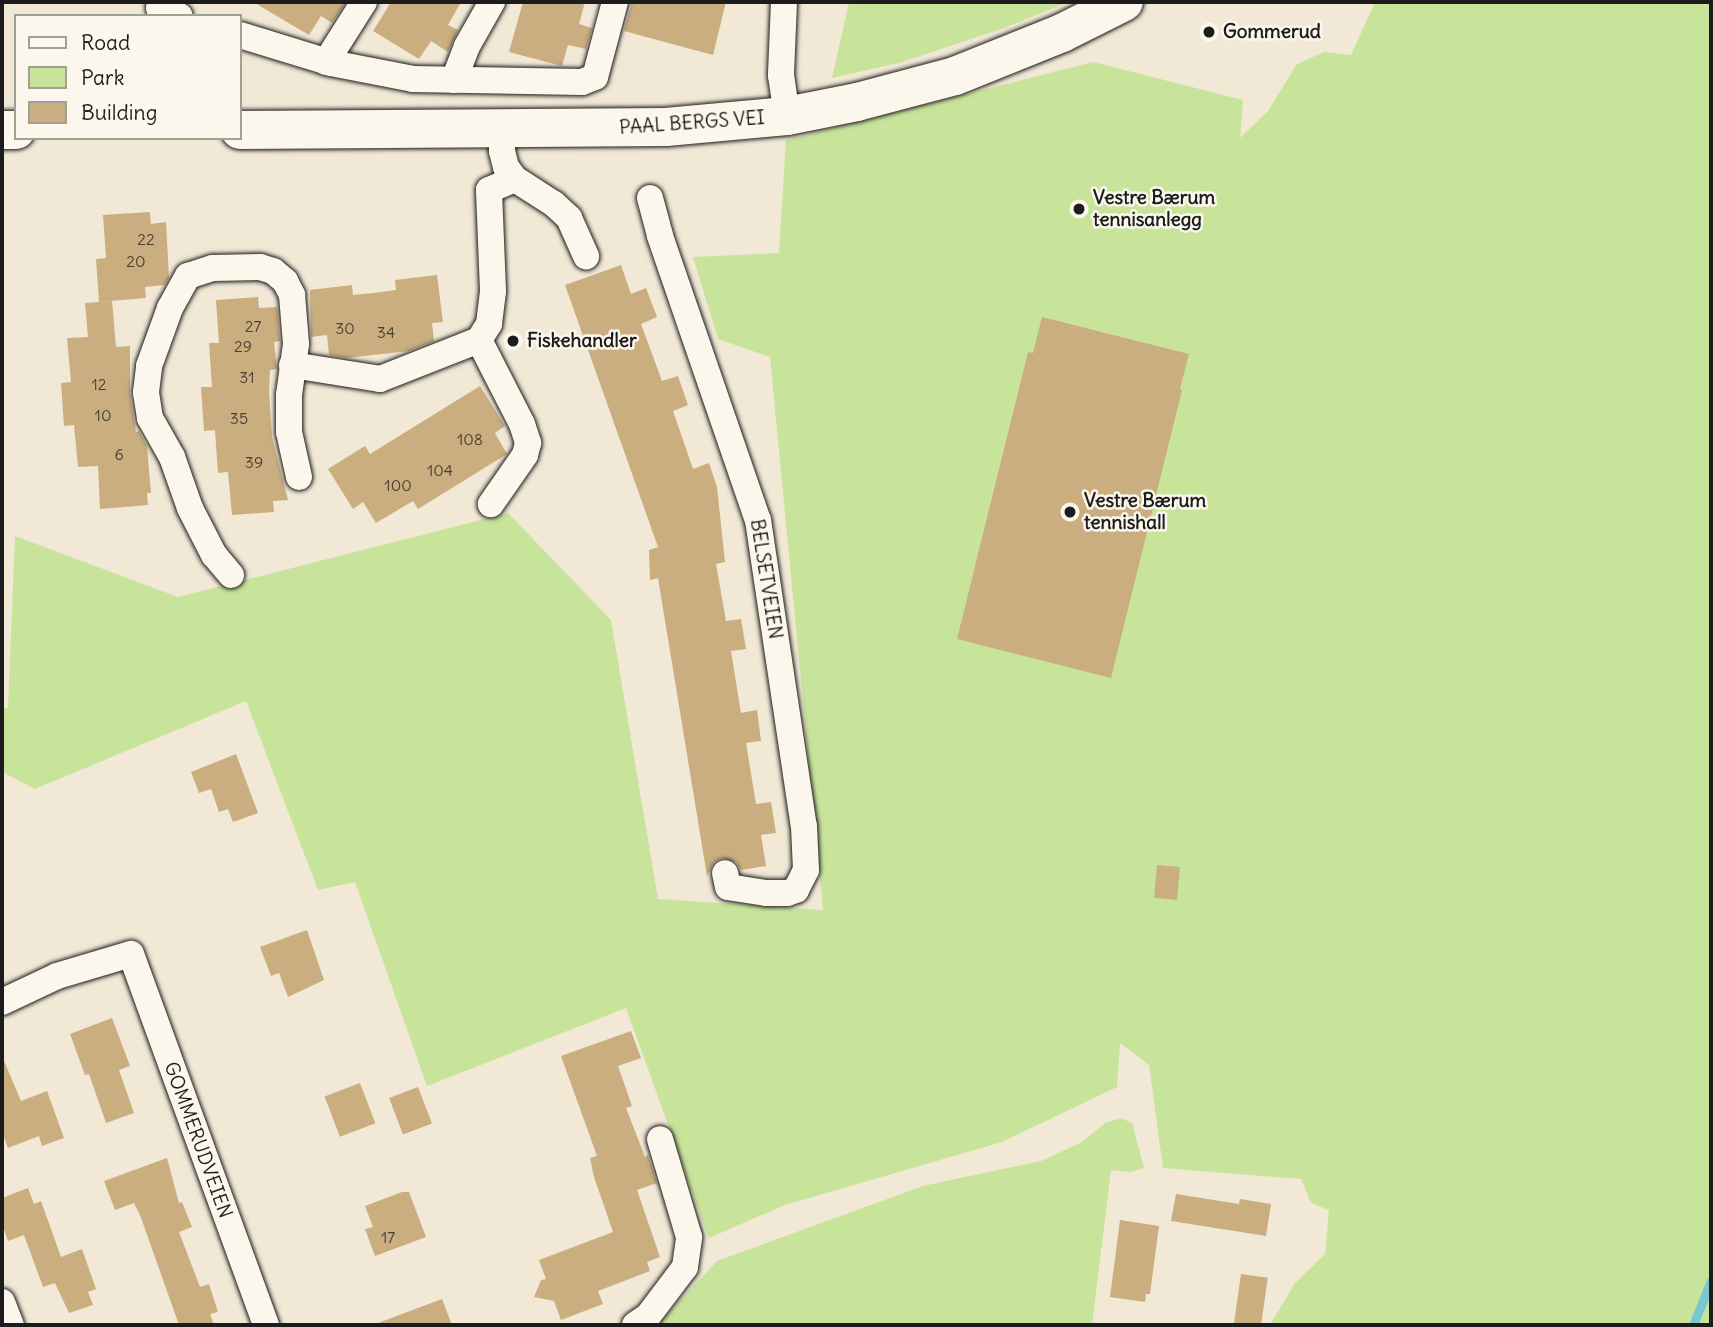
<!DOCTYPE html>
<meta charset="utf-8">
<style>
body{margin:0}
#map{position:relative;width:1713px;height:1327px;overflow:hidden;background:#f1e8d6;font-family:Delius,sans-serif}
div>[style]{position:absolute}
.green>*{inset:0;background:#c8e49b}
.stream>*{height:9px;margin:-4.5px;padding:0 4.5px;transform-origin:4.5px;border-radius:4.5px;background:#77c8d0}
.building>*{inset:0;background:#caae80;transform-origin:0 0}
.roads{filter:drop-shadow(0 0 2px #1c1c1c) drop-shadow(0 0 2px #1c1c1c)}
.street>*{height:26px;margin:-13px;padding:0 13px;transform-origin:13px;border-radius:13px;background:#fbf7ec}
.secondary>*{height:38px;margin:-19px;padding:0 19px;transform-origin:19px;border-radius:19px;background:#fbf7ec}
.dots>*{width:19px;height:19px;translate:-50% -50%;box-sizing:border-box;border:4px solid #fbf7ec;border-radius:50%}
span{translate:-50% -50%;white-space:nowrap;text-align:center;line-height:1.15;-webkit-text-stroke:5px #fbf7ec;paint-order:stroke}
.number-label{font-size:16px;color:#484035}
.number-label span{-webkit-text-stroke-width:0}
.poi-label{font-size:19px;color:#1c1c1c;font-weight:700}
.left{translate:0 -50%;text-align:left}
.street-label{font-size:19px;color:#1c1c1c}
.frame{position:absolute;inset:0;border:4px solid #1c1c1c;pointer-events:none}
.legend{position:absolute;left:14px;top:14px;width:228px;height:126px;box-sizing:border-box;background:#fbf7ec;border:2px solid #a29f99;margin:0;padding:9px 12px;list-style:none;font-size:21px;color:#1c1c1c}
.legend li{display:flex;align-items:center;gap:14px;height:35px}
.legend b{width:35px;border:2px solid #a29f99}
</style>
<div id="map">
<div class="green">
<i style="clip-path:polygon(849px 2px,1068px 2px,1004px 28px,899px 63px,832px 78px)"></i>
<i style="clip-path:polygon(1375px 2px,1711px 2px,1711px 1325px,1270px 1325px,1295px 1283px,1325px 1254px,1329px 1210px,1311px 1203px,1301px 1179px,1163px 1168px,1149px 1065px,1120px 1043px,1117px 1087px,1002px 1142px,785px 1205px,709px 1238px,626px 1008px,427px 1086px,355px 882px,318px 890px,246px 701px,35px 789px,2px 772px,2px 708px,8px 708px,15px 536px,178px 597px,508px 513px,611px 620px,658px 899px,823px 910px,770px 357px,718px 339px,693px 257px,779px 253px,786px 140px,1093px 62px,1243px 100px,1240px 138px,1268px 111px,1297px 64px,1324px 52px,1351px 55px)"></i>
<i style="clip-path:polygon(1121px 1118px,1132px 1123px,1144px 1168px,1131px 1172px,1111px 1170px,1092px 1325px,657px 1325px,717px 1261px,923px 1186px,1041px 1161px,1082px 1142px,1105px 1123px)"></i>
</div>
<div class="stream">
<i style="left:1693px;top:1325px;width:48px;rotate:-67.8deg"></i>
</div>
<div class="building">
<i style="clip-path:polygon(253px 2px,346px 2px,332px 23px,321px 16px,309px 35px)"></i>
<i style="clip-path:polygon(391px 2px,461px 2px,448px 25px,458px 30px,448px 52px,431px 41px,419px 59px,373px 31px)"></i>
<i style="clip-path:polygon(523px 2px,585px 2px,579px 24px,592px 28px,586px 49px,568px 45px,562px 66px,509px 52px)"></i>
<i style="clip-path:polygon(632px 2px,726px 2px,713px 55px,624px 31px)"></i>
<i style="clip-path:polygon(150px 212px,151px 224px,166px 222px,169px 278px,165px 285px,145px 287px,146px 298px,99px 302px,96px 259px,106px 258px,103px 215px)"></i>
<i style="clip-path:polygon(621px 265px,631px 294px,646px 288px,657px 317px,641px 324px,662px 381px,678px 376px,688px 405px,673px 411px,693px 469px,709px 463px,717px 487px,725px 562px,716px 564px,726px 621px,741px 619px,746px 649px,731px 651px,741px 713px,757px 710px,761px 741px,746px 743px,756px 804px,771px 802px,776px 833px,761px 835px,766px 866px,741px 870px,736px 862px,722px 858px,714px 862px,707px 876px,658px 578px,650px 580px,649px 550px,658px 547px,565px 285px)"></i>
<i style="clip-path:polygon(437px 275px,443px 322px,432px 323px,434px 341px,409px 351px,346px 358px,329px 355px,327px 335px,311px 337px,310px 290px,352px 285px,353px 295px,374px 293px,396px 290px,395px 280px)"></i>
<i style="clip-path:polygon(258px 297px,259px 308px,277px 307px,280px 341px,274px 342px,277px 369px,270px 370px,269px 392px,272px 437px,288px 500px,273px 501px,274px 512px,232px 515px,228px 472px,218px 473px,215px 430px,204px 431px,201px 387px,212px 387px,209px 343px,219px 343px,216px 300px)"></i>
<i style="clip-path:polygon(112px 301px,116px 347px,130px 346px,130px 394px,136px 432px,139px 431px,147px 446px,151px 493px,147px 493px,148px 505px,100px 509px,98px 466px,78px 467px,74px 425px,64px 426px,61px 383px,71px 382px,67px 338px,88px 337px,85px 303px)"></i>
<i style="clip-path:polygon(1042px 317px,1189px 354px,1180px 389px,1182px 390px,1111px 678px,957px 639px,1028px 352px,1033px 353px)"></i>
<i style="clip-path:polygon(480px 386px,505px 426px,495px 433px,507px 454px,418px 509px,413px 501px,376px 523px,363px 502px,353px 509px,328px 469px,365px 446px,370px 454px)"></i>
<i style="clip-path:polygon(236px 754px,258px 813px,233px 822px,228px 809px,219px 812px,211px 789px,199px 793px,191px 772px)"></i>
<i style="left:1157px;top:865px;width:23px;height:33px;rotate:5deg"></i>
<i style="clip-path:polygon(307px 930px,324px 980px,288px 997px,279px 973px,271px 976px,260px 947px)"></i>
<i style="clip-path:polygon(112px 1018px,130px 1066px,119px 1070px,134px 1113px,106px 1123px,89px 1074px,85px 1075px,70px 1034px)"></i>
<i style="clip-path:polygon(631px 1031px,641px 1058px,618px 1066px,632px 1106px,626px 1108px,645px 1157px,648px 1155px,657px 1183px,637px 1190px,660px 1257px,647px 1262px,650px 1271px,598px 1291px,603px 1304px,561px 1320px,554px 1301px,534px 1297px,541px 1280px,546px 1279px,539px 1260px,613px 1232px,594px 1177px,590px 1158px,597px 1156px,561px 1056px)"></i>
<i style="clip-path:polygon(2px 1056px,21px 1101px,47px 1091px,64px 1138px,42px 1146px,39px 1136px,8px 1148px,2px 1132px)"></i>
<i style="left:360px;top:1083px;width:43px;height:38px;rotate:69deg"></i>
<i style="left:418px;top:1087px;width:39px;height:31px;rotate:69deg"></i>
<i style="clip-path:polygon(167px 1158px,179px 1203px,182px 1202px,192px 1227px,179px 1232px,200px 1287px,209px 1284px,218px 1312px,210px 1314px,214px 1325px,179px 1325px,140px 1215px,134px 1203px,115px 1210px,104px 1181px)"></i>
<i style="clip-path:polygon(28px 1188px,34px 1204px,41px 1201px,61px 1257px,82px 1249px,96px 1289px,88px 1292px,93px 1305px,69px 1313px,55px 1283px,43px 1287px,24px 1235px,8px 1241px,2px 1223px,2px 1198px)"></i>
<i style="clip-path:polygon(402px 1192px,409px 1192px,426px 1237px,375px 1256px,365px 1229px,373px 1227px,365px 1206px)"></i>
<i style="clip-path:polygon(1176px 1194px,1239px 1204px,1240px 1199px,1271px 1204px,1266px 1236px,1171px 1221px)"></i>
<i style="clip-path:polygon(1120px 1220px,1159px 1226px,1150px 1294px,1146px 1294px,1145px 1302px,1110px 1297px)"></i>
<i style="left:1241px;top:1274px;width:27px;height:51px;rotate:8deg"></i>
<i style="clip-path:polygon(442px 1299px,452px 1325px,378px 1325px,378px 1323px)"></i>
</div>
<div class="roads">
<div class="street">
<i style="left:784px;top:2px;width:73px;rotate:92.4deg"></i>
<i style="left:781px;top:75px;width:41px;rotate:81.7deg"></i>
<i style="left:159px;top:8px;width:22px;rotate:21deg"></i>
<i style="left:240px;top:35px;width:95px;rotate:17.1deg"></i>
<i style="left:331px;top:63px;width:84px;rotate:11deg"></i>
<i style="left:413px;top:79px;width:169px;rotate:1deg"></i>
<i style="left:582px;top:82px;width:14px;rotate:-21deg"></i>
<i style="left:595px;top:77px;width:78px;rotate:-75.1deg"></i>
<i style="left:326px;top:62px;width:71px;rotate:-57.7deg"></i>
<i style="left:454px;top:80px;width:36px;rotate:-69deg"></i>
<i style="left:467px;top:46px;width:51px;rotate:-60.4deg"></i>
<i style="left:503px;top:130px;width:21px;rotate:93deg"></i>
<i style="left:502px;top:151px;width:16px;rotate:76deg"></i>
<i style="left:506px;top:167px;width:15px;rotate:53deg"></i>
<i style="left:515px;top:179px;width:46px;rotate:32.7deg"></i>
<i style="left:554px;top:204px;width:21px;rotate:43deg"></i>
<i style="left:569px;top:218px;width:42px;rotate:65.9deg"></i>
<i style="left:650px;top:198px;width:39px;rotate:75deg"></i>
<i style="left:660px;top:236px;width:300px;rotate:71deg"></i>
<i style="left:758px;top:520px;width:309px;rotate:81.5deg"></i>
<i style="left:804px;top:826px;width:44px;rotate:87.4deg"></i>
<i style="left:806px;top:870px;width:22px;rotate:117deg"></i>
<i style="left:796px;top:890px;width:9px;rotate:162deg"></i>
<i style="left:787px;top:893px;width:21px;rotate:180deg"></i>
<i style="left:766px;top:893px;width:38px;rotate:-171deg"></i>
<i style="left:728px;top:887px;width:14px;rotate:-102deg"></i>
<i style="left:479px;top:340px;width:94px;rotate:62.9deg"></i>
<i style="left:522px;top:424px;width:20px;rotate:72deg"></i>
<i style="left:528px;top:443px;width:12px;rotate:104deg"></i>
<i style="left:525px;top:455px;width:60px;rotate:124.8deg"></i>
<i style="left:292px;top:365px;width:89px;rotate:9deg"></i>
<i style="left:380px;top:379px;width:106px;rotate:-21.5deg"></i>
<i style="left:479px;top:340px;width:19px;rotate:-58deg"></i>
<i style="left:489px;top:324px;width:33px;rotate:-83deg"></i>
<i style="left:493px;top:291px;width:101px;rotate:-92.3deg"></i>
<i style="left:489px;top:190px;width:28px;rotate:-23deg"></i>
<i style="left:231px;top:575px;width:26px;rotate:-130deg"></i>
<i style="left:214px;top:555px;width:53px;rotate:-117.1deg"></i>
<i style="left:190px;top:508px;width:54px;rotate:-109.4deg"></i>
<i style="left:172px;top:457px;width:45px;rotate:-119.4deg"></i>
<i style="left:150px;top:418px;width:26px;rotate:-99deg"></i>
<i style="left:146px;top:392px;width:26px;rotate:-83deg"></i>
<i style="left:149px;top:366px;width:62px;rotate:-70.1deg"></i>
<i style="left:170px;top:308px;width:37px;rotate:-61deg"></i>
<i style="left:188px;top:276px;width:26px;rotate:-18deg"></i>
<i style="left:213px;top:268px;width:47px;rotate:-1.2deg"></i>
<i style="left:260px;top:267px;width:14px;rotate:17deg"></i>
<i style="left:273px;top:271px;width:16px;rotate:40deg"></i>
<i style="left:285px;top:281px;width:16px;rotate:63deg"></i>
<i style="left:292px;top:295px;width:49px;rotate:85.3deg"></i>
<i style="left:296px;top:344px;width:51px;rotate:97.8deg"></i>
<i style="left:289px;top:395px;width:37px;rotate:90deg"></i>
<i style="left:289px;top:432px;width:46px;rotate:77.5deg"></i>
<i style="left:2px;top:1002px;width:61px;rotate:-25.3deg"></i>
<i style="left:57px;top:976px;width:77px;rotate:-16.6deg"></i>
<i style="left:131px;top:954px;width:395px;rotate:70deg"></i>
<i style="left:2px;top:1302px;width:25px;rotate:69deg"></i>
<i style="left:635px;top:1325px;width:16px;rotate:-35deg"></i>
<i style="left:648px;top:1316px;width:61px;rotate:-52.9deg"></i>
<i style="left:685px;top:1267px;width:30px;rotate:-82deg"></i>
<i style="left:689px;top:1237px;width:102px;rotate:-106.5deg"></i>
</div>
<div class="secondary">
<i style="left:2px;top:130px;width:14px"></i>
<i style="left:240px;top:130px;width:426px;rotate:-0.4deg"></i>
<i style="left:666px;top:127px;width:121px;rotate:-5.2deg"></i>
<i style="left:787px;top:116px;width:71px;rotate:-11.3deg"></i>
<i style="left:857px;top:102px;width:101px;rotate:-14.9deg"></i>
<i style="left:955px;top:76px;width:115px;rotate:-21.9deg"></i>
<i style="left:1062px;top:33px;width:69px;rotate:-26.6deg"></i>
</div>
</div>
<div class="dots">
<i style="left:1209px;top:32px;background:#1c1c1c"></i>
<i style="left:1079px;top:209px;background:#1c1c1c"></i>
<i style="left:513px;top:341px;background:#1c1c1c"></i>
<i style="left:1070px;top:512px;background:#1c1c1c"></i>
</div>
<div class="number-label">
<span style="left:146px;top:239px">22</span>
<span style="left:136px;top:261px">20</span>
<span style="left:253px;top:326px">27</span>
<span style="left:345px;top:328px">30</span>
<span style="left:386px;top:332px">34</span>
<span style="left:243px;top:346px">29</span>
<span style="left:247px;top:377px">31</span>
<span style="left:99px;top:384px">12</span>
<span style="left:103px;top:415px">10</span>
<span style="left:239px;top:418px">35</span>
<span style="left:470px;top:439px">108</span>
<span style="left:119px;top:454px">6</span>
<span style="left:254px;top:462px">39</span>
<span style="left:440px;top:470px">104</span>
<span style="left:398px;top:485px">100</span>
<span style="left:388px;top:1237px">17</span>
</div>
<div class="poi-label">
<span class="left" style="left:1223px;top:32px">Gommerud</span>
<span class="left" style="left:1093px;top:209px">Vestre Bærum<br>tennisanlegg</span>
<span class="left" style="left:527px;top:341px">Fiskehandler</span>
<span class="left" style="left:1084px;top:512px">Vestre Bærum<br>tennishall</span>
</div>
<div class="street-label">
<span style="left:692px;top:123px;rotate:-4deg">PAAL BERGS VEI</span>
<span style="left:766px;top:579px;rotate:81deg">BELSETVEIEN</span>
<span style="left:198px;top:1140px;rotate:70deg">GOMMERUDVEIEN</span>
</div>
<div class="frame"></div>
<ul class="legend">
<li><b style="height:9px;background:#fbf7ec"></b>Road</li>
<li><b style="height:19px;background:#c8e49b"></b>Park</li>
<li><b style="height:19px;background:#caae80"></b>Building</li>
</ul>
</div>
